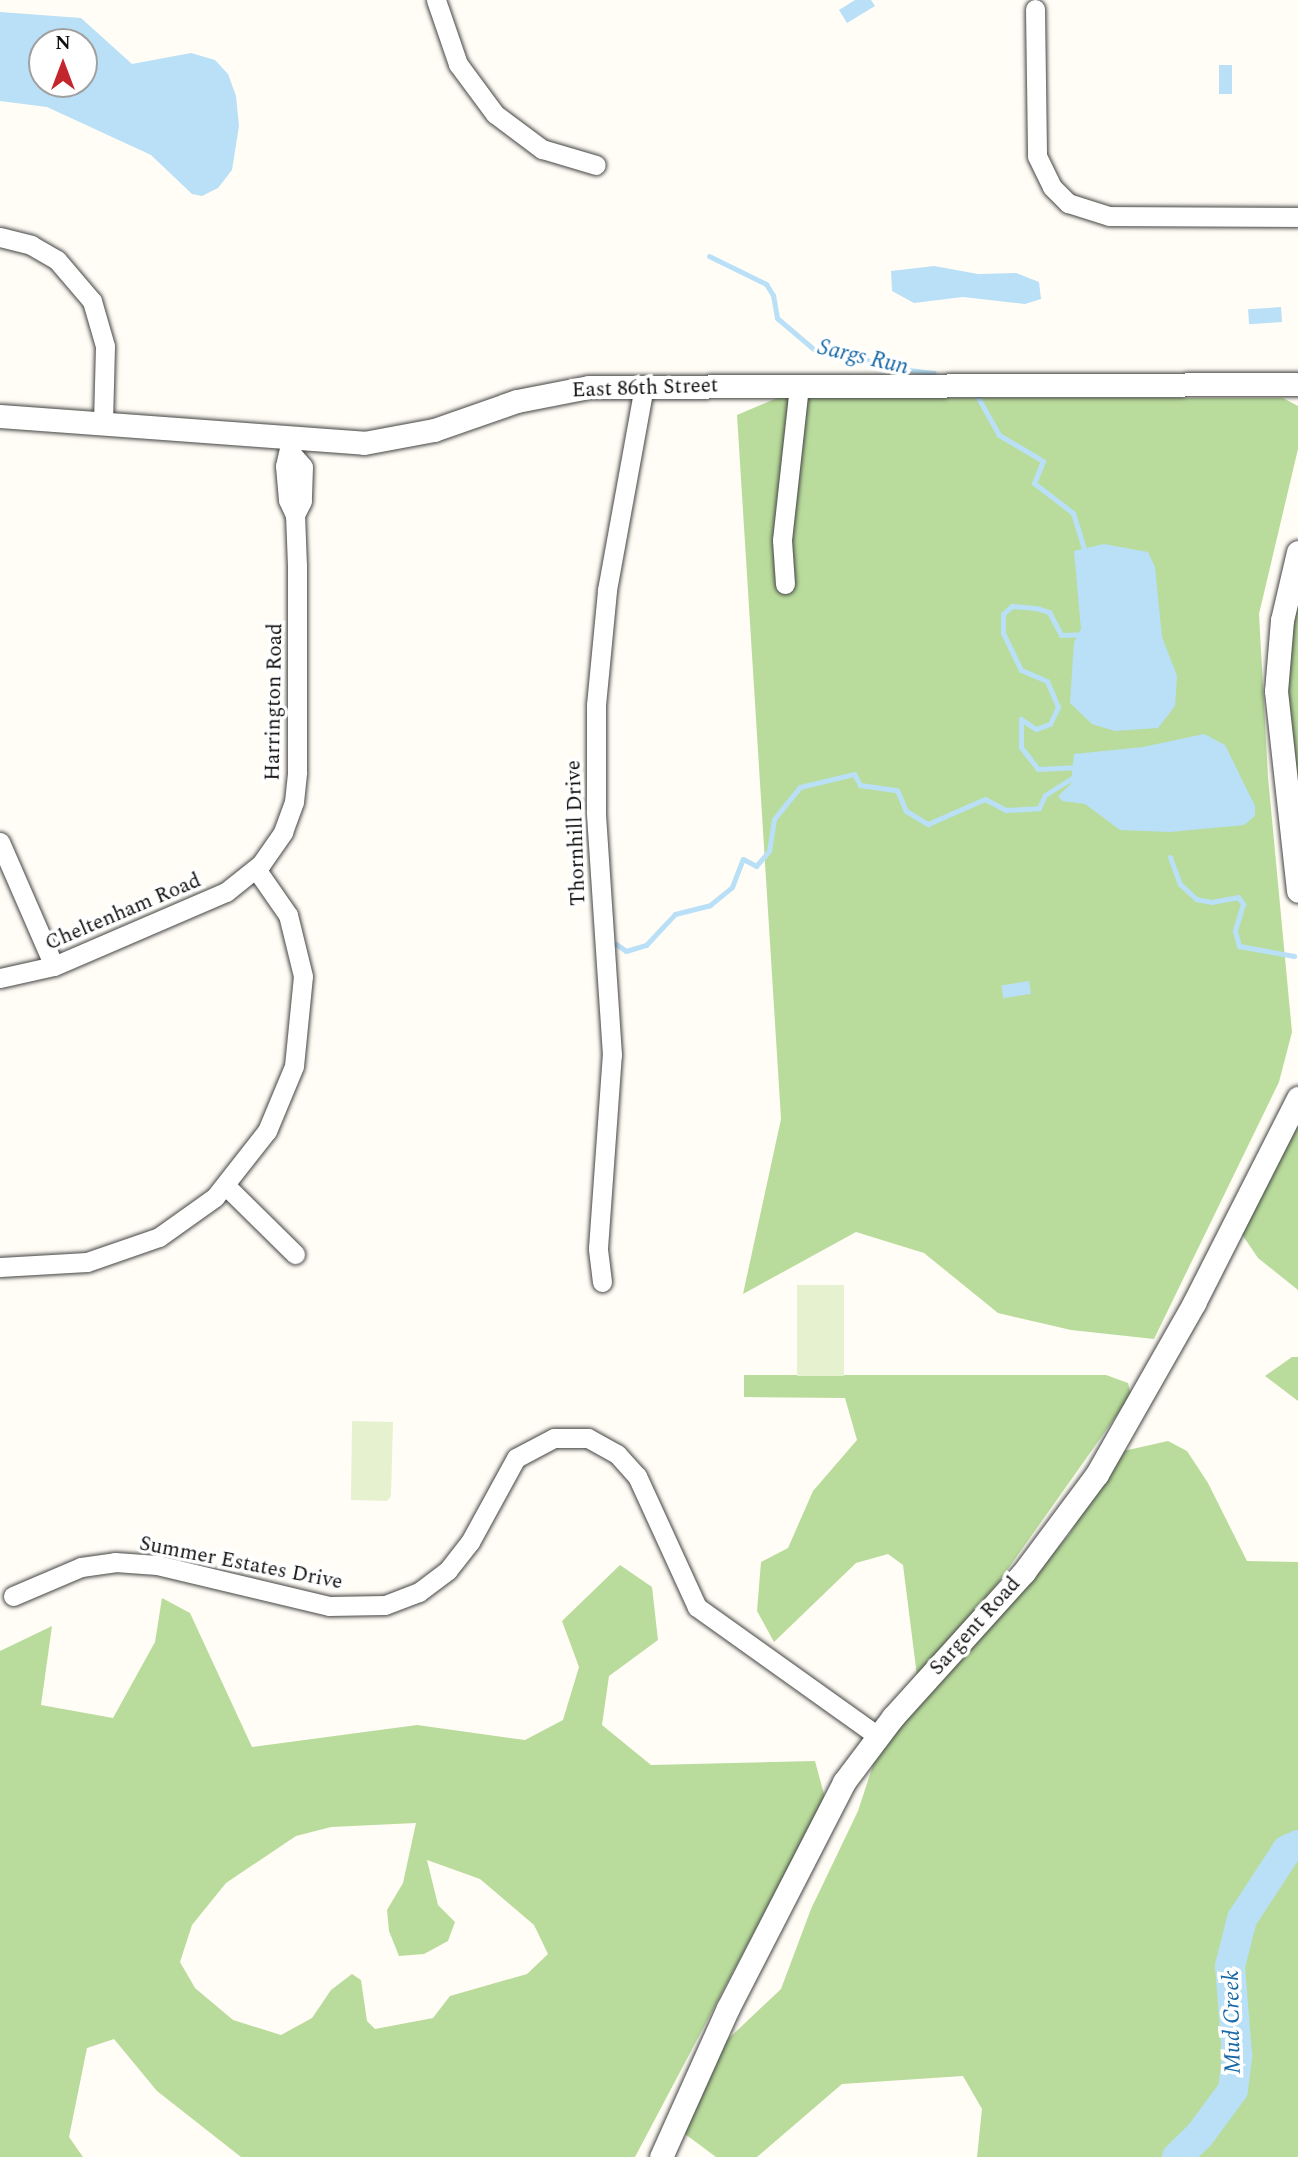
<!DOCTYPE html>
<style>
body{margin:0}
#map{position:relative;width:1298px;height:2157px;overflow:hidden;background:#fffdf5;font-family:Spectral,serif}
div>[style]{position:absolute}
.forest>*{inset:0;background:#b9dc9c}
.pitch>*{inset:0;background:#e6f2cf;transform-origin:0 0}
.water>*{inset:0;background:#b9e0f7;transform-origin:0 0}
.stream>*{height:5px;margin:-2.5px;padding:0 2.5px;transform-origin:2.5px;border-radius:2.5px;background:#b9e0f7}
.river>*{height:30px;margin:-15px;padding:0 15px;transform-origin:15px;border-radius:15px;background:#b9e0f7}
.roads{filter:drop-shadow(0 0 2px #444) drop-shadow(0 0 2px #444)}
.minor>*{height:19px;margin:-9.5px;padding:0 9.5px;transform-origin:9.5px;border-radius:9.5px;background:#fff}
.tertiary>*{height:23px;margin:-11.5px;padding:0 11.5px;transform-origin:11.5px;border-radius:11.5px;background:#fff}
span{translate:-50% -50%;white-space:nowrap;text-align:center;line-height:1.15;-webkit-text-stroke:7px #fff;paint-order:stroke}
.street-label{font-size:21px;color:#111}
.water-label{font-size:23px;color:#1768a6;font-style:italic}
.north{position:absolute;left:28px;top:28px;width:70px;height:70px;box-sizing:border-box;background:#fff;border:2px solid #a0a0a0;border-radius:50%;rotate:0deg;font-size:19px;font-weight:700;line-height:28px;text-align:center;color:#111}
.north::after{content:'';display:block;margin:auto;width:24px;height:32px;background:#c4262e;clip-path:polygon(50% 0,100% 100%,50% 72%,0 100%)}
</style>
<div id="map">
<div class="forest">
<i style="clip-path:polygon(777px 398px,1283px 398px,1298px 406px,1298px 449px,1259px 614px,1268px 777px,1292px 1032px,1279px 1082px,1154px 1339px,1071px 1330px,998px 1313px,924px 1253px,856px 1232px,743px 1294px,781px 1119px,737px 415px)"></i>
<i style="clip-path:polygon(1298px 589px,1298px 814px,1289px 757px,1286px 638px)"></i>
<i style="clip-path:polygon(1298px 1117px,1298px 1290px,1258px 1258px,1241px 1233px)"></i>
<i style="clip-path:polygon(1292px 1357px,1298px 1357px,1298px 1401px,1265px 1376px)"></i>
<i style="clip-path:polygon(744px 1375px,1106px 1375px,1128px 1383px,1131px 1395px,998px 1583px,917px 1676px,903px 1565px,888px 1554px,856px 1563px,774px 1642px,757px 1611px,761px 1562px,788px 1548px,813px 1491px,857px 1440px,845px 1398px,744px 1397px)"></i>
<i style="clip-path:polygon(1168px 1441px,1187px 1451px,1208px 1483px,1247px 1561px,1298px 1562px,1298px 2157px,977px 2157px,982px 2109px,963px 2076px,842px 2084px,757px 2157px,716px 2157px,681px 2131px,725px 2042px,781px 1989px,811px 1909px,858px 1811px,878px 1750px,1069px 1535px,1119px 1452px)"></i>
<i style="clip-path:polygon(evenodd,620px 1565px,652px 1587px,658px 1640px,609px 1676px,602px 1725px,651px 1765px,815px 1761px,825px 1798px,635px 2157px,241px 2157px,157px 2091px,114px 2039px,87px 2048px,69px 2137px,83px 2157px,0 2157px,0 1651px,52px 1626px,41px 1705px,113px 1718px,155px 1642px,162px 1598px,190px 1613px,252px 1747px,417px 1725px,525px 1740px,563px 1720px,579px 1667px,562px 1621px,620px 1565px,416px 1823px,403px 1883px,387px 1910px,389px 1931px,399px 1956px,424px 1954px,448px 1941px,455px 1922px,438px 1905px,427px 1860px,480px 1879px,534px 1925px,548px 1954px,527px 1974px,450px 1996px,433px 2018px,375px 2029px,367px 2021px,361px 1980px,352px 1974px,331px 1990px,312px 2018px,281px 2035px,233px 2020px,195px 1988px,180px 1962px,192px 1925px,226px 1883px,296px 1836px,331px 1827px,416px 1823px)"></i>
</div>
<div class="pitch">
<i style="left:797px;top:1285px;width:47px;height:91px"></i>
<i style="clip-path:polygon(352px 1421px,393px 1422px,391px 1496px,387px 1501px,351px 1500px)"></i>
</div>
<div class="water">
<i style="clip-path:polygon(855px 0,871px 0,875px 6px,847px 23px,839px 10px)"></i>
<i style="clip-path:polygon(evenodd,0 12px,81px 18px,132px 64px,191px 53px,215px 60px,228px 74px,236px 96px,239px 126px,232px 170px,218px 188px,202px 196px,192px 194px,151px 155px,47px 107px,0 101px,0 12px,42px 42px,84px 42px,84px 84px,42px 84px,42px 42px)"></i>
<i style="left:1219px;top:65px;width:13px;height:29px"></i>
<i style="clip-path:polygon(934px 266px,978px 274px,1016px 273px,1039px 282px,1041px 299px,1025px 304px,963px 297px,914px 303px,892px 291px,891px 271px)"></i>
<i style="left:1281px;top:307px;width:15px;height:33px;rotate:86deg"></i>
<i style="clip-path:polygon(1104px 544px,1148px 552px,1155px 567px,1162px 637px,1177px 676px,1175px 706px,1158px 728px,1115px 731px,1092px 724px,1070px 703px,1074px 642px,1081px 629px,1074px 551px)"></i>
<i style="clip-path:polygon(1204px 734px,1225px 745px,1255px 806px,1255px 816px,1244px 825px,1170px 832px,1120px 830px,1085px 804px,1062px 801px,1058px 796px,1071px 784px,1074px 754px,1143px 747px)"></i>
<i style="left:1029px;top:981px;width:13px;height:28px;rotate:81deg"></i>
</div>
<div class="stream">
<i style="left:709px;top:256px;width:64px;rotate:26.2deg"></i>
<i style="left:766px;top:284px;width:13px;rotate:58deg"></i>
<i style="left:773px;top:295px;width:23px;rotate:80deg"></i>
<i style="left:777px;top:318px;width:52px;rotate:40.4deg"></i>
<i style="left:817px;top:352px;width:20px;rotate:15deg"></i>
<i style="left:836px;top:357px;width:16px;rotate:-14deg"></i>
<i style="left:852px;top:353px;width:33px;rotate:25deg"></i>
<i style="left:882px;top:367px;width:52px;rotate:6.6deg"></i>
<i style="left:976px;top:394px;width:47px;rotate:60.7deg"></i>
<i style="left:999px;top:435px;width:51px;rotate:30.6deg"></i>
<i style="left:1043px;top:461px;width:24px;rotate:112deg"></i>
<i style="left:1034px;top:483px;width:49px;rotate:37.6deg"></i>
<i style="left:1073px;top:513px;width:38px;rotate:73deg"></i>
<i style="left:1078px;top:767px;width:40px;rotate:177.1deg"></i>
<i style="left:1038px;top:769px;width:28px;rotate:-128deg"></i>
<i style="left:1021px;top:747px;width:28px;rotate:-90deg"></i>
<i style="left:1021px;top:719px;width:18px;rotate:34deg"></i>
<i style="left:1036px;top:729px;width:15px;rotate:-20deg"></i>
<i style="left:1050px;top:724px;width:19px;rotate:-65deg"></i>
<i style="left:1058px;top:707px;width:28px;rotate:-113deg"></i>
<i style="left:1047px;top:681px;width:28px;rotate:-157deg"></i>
<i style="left:1021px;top:670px;width:41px;rotate:-115.9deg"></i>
<i style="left:1003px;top:633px;width:19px;rotate:-90deg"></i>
<i style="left:1003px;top:614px;width:12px;rotate:-42deg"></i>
<i style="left:1012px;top:606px;width:24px;rotate:5deg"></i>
<i style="left:1036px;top:608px;width:14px;rotate:17deg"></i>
<i style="left:1049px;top:612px;width:26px;rotate:62deg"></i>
<i style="left:1061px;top:635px;width:23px;rotate:-2deg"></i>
<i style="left:1170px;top:857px;width:29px;rotate:70deg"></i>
<i style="left:1180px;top:884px;width:22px;rotate:43deg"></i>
<i style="left:1196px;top:899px;width:15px;rotate:11deg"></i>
<i style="left:1211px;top:902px;width:27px;rotate:-10deg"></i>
<i style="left:1238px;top:897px;width:9px;rotate:54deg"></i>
<i style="left:1243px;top:904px;width:28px;rotate:107deg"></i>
<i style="left:1235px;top:931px;width:16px;rotate:75deg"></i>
<i style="left:1239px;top:946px;width:56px;rotate:10.3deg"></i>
<i style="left:616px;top:944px;width:12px;rotate:35deg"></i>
<i style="left:626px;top:951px;width:21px;rotate:-17deg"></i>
<i style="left:646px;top:945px;width:42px;rotate:-46.9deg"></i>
<i style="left:675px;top:914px;width:36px;rotate:-14deg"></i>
<i style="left:710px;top:905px;width:28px;rotate:-39deg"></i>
<i style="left:732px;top:887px;width:30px;rotate:-69deg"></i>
<i style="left:743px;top:859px;width:15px;rotate:28deg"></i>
<i style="left:756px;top:866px;width:20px;rotate:-49deg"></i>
<i style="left:769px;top:851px;width:32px;rotate:-81deg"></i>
<i style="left:774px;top:819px;width:41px;rotate:-50.9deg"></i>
<i style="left:800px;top:787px;width:56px;rotate:-13.5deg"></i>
<i style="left:854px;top:774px;width:13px;rotate:61deg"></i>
<i style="left:860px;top:785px;width:37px;rotate:8deg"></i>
<i style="left:897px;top:790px;width:23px;rotate:67deg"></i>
<i style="left:906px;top:811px;width:26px;rotate:31deg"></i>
<i style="left:928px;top:824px;width:62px;rotate:-23.7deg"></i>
<i style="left:985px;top:799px;width:24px;rotate:28deg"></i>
<i style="left:1006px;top:810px;width:33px;rotate:-3deg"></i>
<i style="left:1039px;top:808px;width:14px;rotate:-65deg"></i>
<i style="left:1045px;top:795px;width:36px;rotate:-32deg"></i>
</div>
<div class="river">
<i style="left:1177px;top:2157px;width:30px;rotate:-44deg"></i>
<i style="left:1199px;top:2136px;width:57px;rotate:-53.5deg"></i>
<i style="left:1233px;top:2090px;width:35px;rotate:-83deg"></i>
<i style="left:1237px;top:2055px;width:89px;rotate:-94.5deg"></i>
<i style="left:1230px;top:1966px;width:49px;rotate:-75.7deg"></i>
<i style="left:1242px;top:1919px;width:82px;rotate:-56.9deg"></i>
<i style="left:1287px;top:1850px;width:12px;rotate:-24deg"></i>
</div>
<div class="roads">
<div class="minor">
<i style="left:436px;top:0;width:68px;rotate:71deg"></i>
<i style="left:458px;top:64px;width:62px;rotate:53.5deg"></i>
<i style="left:495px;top:114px;width:59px;rotate:36.7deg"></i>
<i style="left:542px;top:149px;width:56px;rotate:16.5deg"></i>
<i style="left:1035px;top:9px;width:147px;rotate:89.2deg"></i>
<i style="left:1037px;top:156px;width:34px;rotate:64deg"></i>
<i style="left:1052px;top:187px;width:23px;rotate:45deg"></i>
<i style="left:1068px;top:203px;width:43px;rotate:17.6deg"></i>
<i style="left:1109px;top:216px;width:189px;rotate:0.3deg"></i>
<i style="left:0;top:237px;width:32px;rotate:14deg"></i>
<i style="left:31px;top:245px;width:30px;rotate:30deg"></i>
<i style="left:57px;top:260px;width:54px;rotate:49.5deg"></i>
<i style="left:92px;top:301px;width:47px;rotate:73.9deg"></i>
<i style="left:105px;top:346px;width:77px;rotate:91.5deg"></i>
<i style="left:291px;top:453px;width:18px;rotate:49deg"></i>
<i style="left:303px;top:467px;width:34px;rotate:92deg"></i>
<i style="left:302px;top:501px;width:16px;rotate:117deg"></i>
<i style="left:785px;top:584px;width:44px;rotate:-93.9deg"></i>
<i style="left:782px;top:540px;width:156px;rotate:-83.7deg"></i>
<i style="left:0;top:842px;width:135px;rotate:66.5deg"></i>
<i style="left:0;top:978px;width:55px;rotate:-12.5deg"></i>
<i style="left:54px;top:966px;width:187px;rotate:-23.3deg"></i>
<i style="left:226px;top:892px;width:45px;rotate:-38.7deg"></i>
<i style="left:261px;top:864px;width:39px;rotate:-55deg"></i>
<i style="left:283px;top:832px;width:32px;rotate:-70deg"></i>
<i style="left:294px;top:802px;width:31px;rotate:-84deg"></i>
<i style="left:297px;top:771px;width:205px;rotate:-90deg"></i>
<i style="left:297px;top:566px;width:51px;rotate:-92.2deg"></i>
<i style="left:295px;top:515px;width:17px;rotate:-115deg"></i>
<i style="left:288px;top:500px;width:34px;rotate:-95deg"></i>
<i style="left:285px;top:466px;width:27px;rotate:-77deg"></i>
<i style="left:226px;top:1186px;width:97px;rotate:44.6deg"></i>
<i style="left:0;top:1267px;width:87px;rotate:-3.3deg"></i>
<i style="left:87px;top:1262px;width:76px;rotate:-19.1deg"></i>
<i style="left:159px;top:1237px;width:69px;rotate:-35.5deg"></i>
<i style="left:215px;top:1197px;width:84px;rotate:-51.8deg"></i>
<i style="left:267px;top:1131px;width:70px;rotate:-67.4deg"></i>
<i style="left:294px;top:1066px;width:90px;rotate:-84.3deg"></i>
<i style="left:303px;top:976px;width:63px;rotate:-103.8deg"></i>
<i style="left:288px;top:915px;width:56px;rotate:-124.8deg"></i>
<i style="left:602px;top:1282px;width:34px;rotate:-97deg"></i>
<i style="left:598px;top:1248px;width:194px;rotate:-85.9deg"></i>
<i style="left:612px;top:1055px;width:245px;rotate:-93.8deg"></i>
<i style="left:596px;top:811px;width:106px;rotate:-90deg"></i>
<i style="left:596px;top:705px;width:116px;rotate:-84.5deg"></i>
<i style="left:607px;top:590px;width:207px;rotate:-79.7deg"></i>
<i style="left:13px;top:1596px;width:74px;rotate:-23.1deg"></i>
<i style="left:81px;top:1567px;width:34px;rotate:-8deg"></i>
<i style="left:115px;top:1562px;width:42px;rotate:4.1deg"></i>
<i style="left:157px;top:1565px;width:177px;rotate:13.4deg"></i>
<i style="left:329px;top:1606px;width:56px;rotate:-1deg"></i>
<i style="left:385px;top:1605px;width:36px;rotate:-21deg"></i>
<i style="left:419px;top:1592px;width:36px;rotate:-37deg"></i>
<i style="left:448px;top:1570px;width:36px;rotate:-52deg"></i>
<i style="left:470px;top:1542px;width:96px;rotate:-61.3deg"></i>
<i style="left:516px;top:1458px;width:43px;rotate:-27.8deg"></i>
<i style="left:554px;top:1438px;width:34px"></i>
<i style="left:588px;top:1438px;width:33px;rotate:29deg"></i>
<i style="left:617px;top:1454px;width:30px;rotate:48deg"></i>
<i style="left:637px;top:1476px;width:144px;rotate:65.4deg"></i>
<i style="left:697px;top:1607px;width:222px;rotate:35.5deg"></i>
</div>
<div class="tertiary">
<i style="left:0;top:416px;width:365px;rotate:4.2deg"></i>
<i style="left:364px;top:443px;width:71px;rotate:-10.5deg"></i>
<i style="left:434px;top:430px;width:88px;rotate:-19.3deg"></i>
<i style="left:517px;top:401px;width:73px;rotate:-11deg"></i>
<i style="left:589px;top:387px;width:709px;rotate:-0.24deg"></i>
<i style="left:1298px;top:552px;width:70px;rotate:103.2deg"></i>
<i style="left:1282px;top:620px;width:71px;rotate:94.8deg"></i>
<i style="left:1276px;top:691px;width:201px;rotate:83.7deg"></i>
<i style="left:661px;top:2157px;width:163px;rotate:-65.8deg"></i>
<i style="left:728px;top:2008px;width:254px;rotate:-62.8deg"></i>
<i style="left:844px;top:1782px;width:81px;rotate:-53deg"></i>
<i style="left:893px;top:1717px;width:195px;rotate:-47.9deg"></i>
<i style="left:1024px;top:1572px;width:122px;rotate:-53.3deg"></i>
<i style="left:1097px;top:1474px;width:197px;rotate:-60.4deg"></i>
<i style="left:1194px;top:1303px;width:230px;rotate:-63.1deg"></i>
</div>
</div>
<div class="street-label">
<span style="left:645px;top:388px;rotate:-2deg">East 86th Street</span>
<span style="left:274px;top:702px;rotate:-89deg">Harrington Road</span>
<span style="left:576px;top:833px;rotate:-92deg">Thornhill Drive</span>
<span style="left:123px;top:912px;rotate:-23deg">Cheltenham Road</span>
<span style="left:241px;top:1563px;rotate:11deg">Summer Estates Drive</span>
<span style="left:975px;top:1626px;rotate:-48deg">Sargent Road</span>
</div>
<div class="water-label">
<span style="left:863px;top:358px;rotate:13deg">Sargs Run</span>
<span style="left:1233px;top:2022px;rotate:-91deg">Mud Creek</span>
</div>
<div class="north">N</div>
</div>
